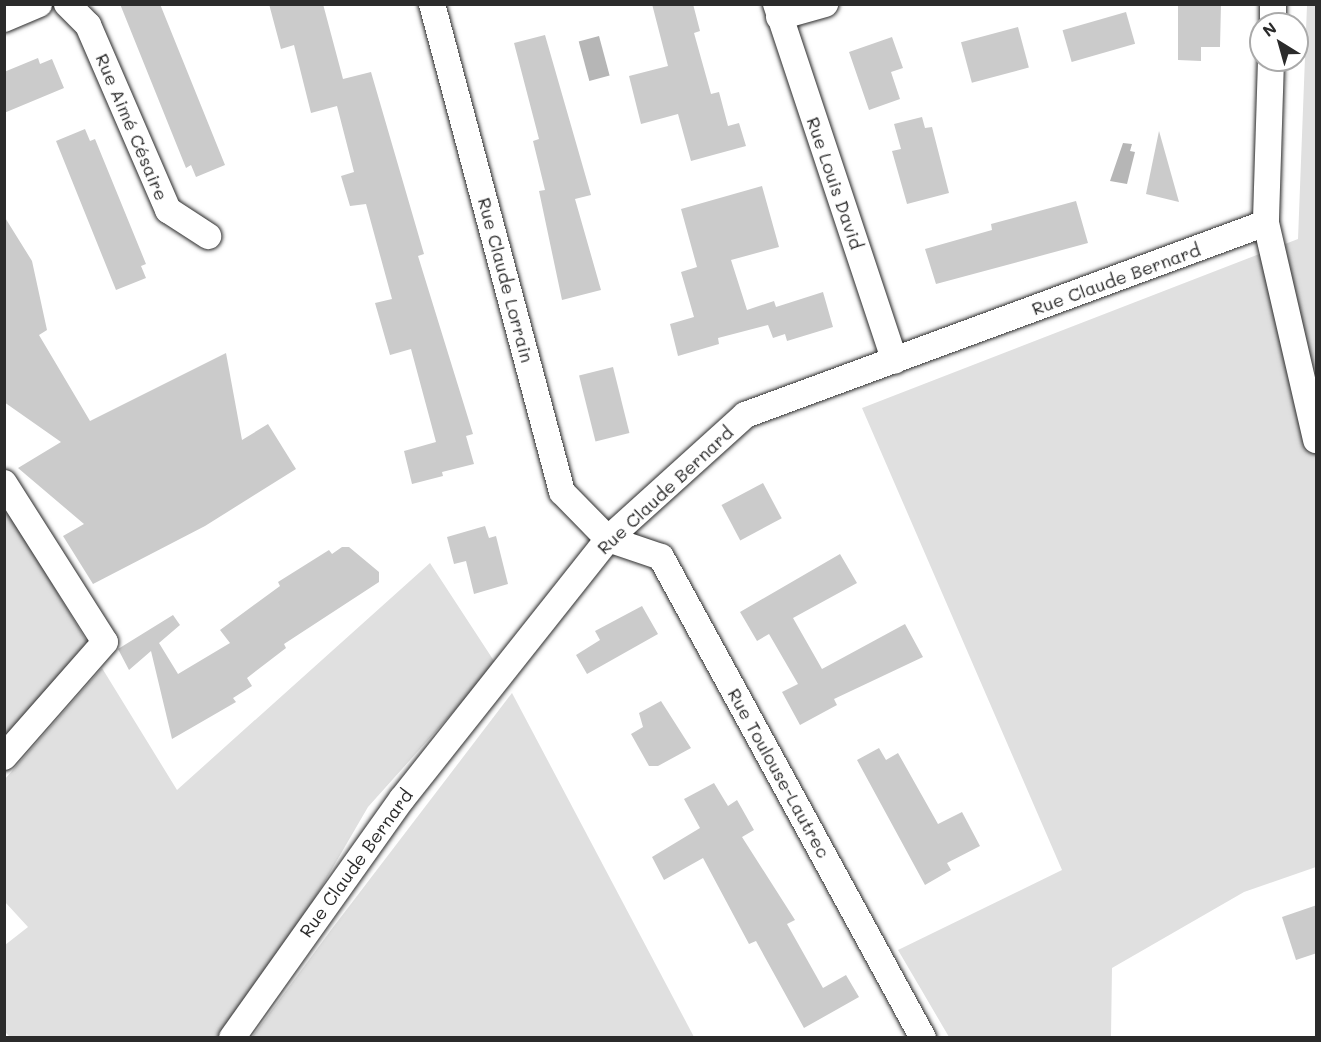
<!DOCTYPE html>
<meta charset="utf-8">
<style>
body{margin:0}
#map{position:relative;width:1321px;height:1042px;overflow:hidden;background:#fff;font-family:Mali,sans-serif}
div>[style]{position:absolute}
.green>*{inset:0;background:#e0e0e0}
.water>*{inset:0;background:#b6b6b6;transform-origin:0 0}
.building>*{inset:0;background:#cbcbcb;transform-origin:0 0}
.roads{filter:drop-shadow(0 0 2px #2b2b2b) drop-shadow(0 0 2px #2b2b2b)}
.street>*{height:26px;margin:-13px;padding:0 13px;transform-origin:13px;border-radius:13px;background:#fff}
span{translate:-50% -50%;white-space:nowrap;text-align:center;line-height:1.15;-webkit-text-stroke:5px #fff;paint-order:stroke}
.street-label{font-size:18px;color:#2b2b2b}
.frame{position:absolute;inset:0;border:6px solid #2b2b2b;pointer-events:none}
.north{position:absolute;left:1249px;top:12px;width:60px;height:60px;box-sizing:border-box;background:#fff;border:2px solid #aaa;border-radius:50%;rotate:323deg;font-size:16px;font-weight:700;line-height:24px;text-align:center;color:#2b2b2b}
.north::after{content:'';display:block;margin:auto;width:21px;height:27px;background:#2b2b2b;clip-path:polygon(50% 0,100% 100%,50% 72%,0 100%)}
</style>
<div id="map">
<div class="green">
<i style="clip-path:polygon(1307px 5px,1316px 5px,1316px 867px,1244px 892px,1112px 968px,1111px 1037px,949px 1037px,898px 950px,1062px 870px,862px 408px,1298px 239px)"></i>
<i style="clip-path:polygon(5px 505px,87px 642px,5px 737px)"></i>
<i style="clip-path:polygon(430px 563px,496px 664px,368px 807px,290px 941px,217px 1037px,11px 1038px,5px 1032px,5px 945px,28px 927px,5px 902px,5px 779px,102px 668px,177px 790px)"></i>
<i style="clip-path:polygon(512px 693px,694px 1037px,252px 1037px,331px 930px)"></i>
</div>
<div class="water">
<i style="left:599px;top:36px;width:41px;height:21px;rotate:75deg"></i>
<i style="clip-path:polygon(1123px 143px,1132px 144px,1130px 151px,1135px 152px,1127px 184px,1110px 181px)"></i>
</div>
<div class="building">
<i style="clip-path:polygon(120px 4px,160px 4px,225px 165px,196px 177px,191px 165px,186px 168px)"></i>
<i style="clip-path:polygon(269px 4px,323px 4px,343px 79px,371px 72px,424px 254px,418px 256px,473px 434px,466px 436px,474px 464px,442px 472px,443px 476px,412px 484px,404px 451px,436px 442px,411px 349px,390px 355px,375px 303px,392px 299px,366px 204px,350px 206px,341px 176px,354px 172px,337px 106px,311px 113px,294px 45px,281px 49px)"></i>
<i style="clip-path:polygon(652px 4px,693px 4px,700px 31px,694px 33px,711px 94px,719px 92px,728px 126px,739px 123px,746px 146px,691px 161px,678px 114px,641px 124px,629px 76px,668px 66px)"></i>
<i style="clip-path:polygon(1178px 4px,1221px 4px,1220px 47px,1201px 47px,1201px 61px,1178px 60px)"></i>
<i style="left:1126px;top:12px;width:33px;height:66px;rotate:74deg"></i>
<i style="left:1018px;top:27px;width:42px;height:59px;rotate:75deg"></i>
<i style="clip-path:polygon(545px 35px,591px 195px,575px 199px,601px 290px,562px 300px,539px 191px,545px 190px,533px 141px,539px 139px,514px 43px)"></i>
<i style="clip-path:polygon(892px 37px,903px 68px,891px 72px,900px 99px,869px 110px,849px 52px)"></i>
<i style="clip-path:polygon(38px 58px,40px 64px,52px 59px,64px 88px,4px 113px,4px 72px)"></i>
<i style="clip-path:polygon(922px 117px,925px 128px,932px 127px,949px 193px,907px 204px,892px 151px,901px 149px,894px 124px)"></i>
<i style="clip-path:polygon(85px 129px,90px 141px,95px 139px,146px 264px,141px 266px,146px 278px,116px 290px,56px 141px)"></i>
<i style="clip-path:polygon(1159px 131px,1179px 202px,1146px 194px)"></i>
<i style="clip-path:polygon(762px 186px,779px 247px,731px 260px,747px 310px,774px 301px,776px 307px,823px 292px,833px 327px,787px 341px,785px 334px,773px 338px,768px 325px,718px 338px,719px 344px,678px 356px,670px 324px,694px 317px,681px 272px,697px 267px,681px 209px)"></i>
<i style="clip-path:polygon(1076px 201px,1088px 243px,936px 284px,925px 249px,992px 230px,991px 224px)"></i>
<i style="clip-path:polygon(4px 216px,32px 261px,47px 330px,39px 335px,90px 421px,226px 353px,242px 440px,268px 424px,296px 469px,205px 526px,93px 584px,63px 536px,84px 524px,18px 468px,61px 442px,4px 402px)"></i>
<i style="left:613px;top:367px;width:68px;height:35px;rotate:76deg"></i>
<i style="left:763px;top:483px;width:40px;height:47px;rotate:62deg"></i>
<i style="clip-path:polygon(485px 526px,489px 538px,496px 536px,508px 584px,474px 594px,466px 561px,454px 564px,447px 537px)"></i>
<i style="clip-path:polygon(342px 547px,349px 547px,379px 572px,379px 582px,284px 644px,286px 648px,247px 678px,252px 686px,233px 698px,236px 702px,172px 739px,151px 651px,129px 670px,118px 649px,173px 615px,180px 625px,159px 643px,178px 674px,230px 643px,220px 630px,280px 586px,278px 582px,329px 550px,332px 554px)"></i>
<i style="clip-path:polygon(840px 554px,857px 583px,793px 618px,822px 669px,905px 624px,923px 657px,834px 699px,837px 705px,800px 725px,782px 692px,798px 684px,769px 634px,757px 641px,740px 612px)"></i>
<i style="clip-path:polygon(642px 606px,658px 634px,587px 674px,576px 655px,600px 640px,595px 631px)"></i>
<i style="clip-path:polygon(661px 701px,691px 748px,658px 766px,649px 766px,631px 734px,643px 727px,639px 713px)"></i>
<i style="clip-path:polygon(879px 748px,886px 760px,898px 753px,938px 824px,962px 812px,980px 846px,947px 863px,951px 870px,925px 885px,857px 760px)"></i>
<i style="clip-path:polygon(714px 783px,728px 806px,737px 800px,754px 830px,742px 837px,795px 920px,787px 924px,823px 988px,846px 975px,859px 997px,804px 1028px,756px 941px,749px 944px,703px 858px,664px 880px,652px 857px,700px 828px,684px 799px)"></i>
<i style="clip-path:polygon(1317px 905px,1317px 953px,1296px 960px,1282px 917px)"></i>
</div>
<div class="roads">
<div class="street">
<i style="left:67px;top:4px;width:30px;rotate:45deg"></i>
<i style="left:88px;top:25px;width:202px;rotate:66.6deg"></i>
<i style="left:168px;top:210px;width:48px;rotate:33deg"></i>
<i style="left:432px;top:4px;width:505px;rotate:75.08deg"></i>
<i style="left:562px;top:492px;width:66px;rotate:45.6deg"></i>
<i style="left:608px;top:539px;width:56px;rotate:18.8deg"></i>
<i style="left:661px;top:557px;width:548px;rotate:61.42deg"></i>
<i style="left:776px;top:4px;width:376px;rotate:71.6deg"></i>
<i style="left:779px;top:17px;width:48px;rotate:-15.8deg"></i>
<i style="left:4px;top:19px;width:38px;rotate:-23deg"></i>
<i style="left:1273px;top:24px;width:20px;rotate:-90deg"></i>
<i style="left:1271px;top:60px;width:163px;rotate:91.8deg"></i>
<i style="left:1266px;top:223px;width:223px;rotate:77deg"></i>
<i style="left:4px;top:483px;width:188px;rotate:57.6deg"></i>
<i style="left:105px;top:642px;width:153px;rotate:131.3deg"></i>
<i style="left:232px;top:1038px;width:293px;rotate:-54.6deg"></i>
<i style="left:402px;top:799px;width:332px;rotate:-51.6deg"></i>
<i style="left:608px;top:539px;width:185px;rotate:-42.1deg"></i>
<i style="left:745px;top:415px;width:555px;rotate:-20.23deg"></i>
</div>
</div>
<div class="street-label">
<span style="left:132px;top:127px;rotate:67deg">Rue Aimé Césaire</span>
<span style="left:835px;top:183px;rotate:71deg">Rue Louis David</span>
<span style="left:1116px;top:279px;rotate:-20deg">Rue Claude Bernard</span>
<span style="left:506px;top:280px;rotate:75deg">Rue Claude Lorrain</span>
<span style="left:665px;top:490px;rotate:-43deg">Rue Claude Bernard</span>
<span style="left:779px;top:773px;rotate:61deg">Rue Toulouse-Lautrec</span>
<span style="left:356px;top:863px;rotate:-54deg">Rue Claude Bernard</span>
</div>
<div class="frame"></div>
<div class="north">N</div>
</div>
